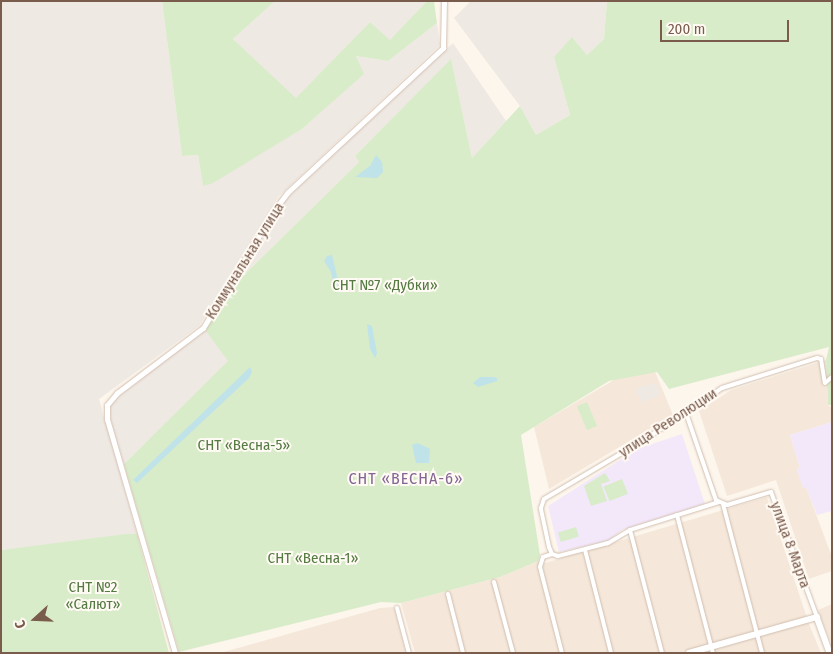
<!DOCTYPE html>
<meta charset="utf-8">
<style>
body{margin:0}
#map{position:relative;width:833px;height:654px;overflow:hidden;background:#fdf6ec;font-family:"Fira Sans Condensed",sans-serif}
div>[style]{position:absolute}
.residential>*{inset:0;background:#f5e8da}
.industrial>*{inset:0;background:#efe9e4}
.education>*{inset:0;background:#f3e8fa}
.green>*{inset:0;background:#d8ecc9;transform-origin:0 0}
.water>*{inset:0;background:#bfe3e8}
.stream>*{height:1px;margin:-0.5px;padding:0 0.5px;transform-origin:0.5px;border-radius:0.5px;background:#bfe3e8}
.roads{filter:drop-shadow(0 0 1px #d1beb0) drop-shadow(0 0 1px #d1beb0)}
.minor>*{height:4px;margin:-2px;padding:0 2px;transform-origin:2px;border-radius:2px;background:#fff}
.tertiary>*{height:5px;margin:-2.5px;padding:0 2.5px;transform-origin:2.5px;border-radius:2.5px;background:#fff}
.secondary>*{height:5.5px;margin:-2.75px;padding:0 2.75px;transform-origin:2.75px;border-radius:2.75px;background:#fff}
span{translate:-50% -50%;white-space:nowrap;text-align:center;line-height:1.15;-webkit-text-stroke:4px #fffaf3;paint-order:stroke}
.street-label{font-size:15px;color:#7a5c4d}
.park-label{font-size:15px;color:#537a41}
.neighbourhood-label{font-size:16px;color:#846695;letter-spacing:1px}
.frame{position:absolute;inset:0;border:2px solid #7a5c4d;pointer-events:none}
.north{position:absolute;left:10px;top:594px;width:50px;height:50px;-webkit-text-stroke:4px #fffaf3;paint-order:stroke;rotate:250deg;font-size:14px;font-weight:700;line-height:20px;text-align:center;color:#7a5c4d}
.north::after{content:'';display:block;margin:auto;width:18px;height:22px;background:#7a5c4d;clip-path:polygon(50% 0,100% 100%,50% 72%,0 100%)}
.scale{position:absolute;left:660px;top:20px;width:129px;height:22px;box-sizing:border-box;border:2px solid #7a5c4d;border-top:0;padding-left:6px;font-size:15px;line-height:18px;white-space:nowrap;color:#7a5c4d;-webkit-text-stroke:4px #fffaf3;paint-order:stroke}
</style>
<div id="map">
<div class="residential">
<i style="clip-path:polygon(826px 360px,828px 405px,832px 408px,832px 422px,790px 435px,800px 468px,797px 469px,803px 487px,806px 487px,832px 557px,832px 571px,809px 579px,776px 480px,727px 496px,699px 411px,731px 390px)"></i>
<i style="clip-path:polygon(654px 369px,673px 415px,549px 489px,534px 427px,619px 377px)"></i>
<i style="clip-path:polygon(767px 497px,809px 624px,821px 653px,415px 653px,401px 603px,500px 577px,538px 561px,545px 563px)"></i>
<i style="clip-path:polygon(832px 604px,832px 640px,830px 641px,818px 610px)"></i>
<i style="clip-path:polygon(394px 607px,406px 653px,220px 653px,380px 608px)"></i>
</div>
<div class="industrial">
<i style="clip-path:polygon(1px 1px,162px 1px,182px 156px,198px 155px,203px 186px,302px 129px,363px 74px,356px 56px,388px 61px,437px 23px,440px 45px,278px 197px,267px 218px,199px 326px,99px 399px,137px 534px,1px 550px)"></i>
<i style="clip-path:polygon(275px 1px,427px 1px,390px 41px,370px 22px,296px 99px,233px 39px)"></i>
<i style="clip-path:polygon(471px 1px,607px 1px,604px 39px,587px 55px,573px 38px,554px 57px,570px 115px,536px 135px,520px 106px,454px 18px)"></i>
<i style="clip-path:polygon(453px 43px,506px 121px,472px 158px,451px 60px,355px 156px,359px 162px,242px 277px,237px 275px,281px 204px)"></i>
<i style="clip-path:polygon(205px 330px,229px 361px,124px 464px,111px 420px,110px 407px,112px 402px)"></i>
<i style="clip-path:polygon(656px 383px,660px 395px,641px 402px,636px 388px)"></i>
</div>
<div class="education">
<i style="clip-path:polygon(832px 422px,832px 511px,817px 515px,806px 487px,803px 488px,801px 483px,797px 469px,800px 468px,790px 435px)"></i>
<i style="clip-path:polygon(682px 434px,705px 504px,622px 530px,608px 541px,559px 552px,548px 506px,637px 449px)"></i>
</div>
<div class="green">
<i style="clip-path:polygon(162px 1px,275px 1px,233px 39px,296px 98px,370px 22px,390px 40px,427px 1px,434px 1px,437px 23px,388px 61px,356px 56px,364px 74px,302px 129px,213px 183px,203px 186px,198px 155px,182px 156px)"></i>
<i style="clip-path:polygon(607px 1px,832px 1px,832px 405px,828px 405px,826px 360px,829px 347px,669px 389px,657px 372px,609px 381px,521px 435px,540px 555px,538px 561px,500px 577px,401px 603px,381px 602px,179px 652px,124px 464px,228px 361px,205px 330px,242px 277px,359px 162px,355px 156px,451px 59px,472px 158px,520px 106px,536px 135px,570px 115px,554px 57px,572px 37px,587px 55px,604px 39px)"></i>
<i style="left:587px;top:402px;width:26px;height:11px;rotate:67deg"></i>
<i style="clip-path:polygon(605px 473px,610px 481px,601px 484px,607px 501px,591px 506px,584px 486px)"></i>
<i style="left:622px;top:479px;width:16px;height:20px;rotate:68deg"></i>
<i style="left:576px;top:527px;width:10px;height:19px;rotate:73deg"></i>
<i style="clip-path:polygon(126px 534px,137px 534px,169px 653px,1px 653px,1px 550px)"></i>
</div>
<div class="water">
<i style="clip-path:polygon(376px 155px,382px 162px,383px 172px,377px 178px,355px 177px,370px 166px)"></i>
<i style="clip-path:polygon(332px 255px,338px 280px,336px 295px,331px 272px,324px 261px,327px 256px)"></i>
<i style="clip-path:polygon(367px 324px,372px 326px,377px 353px,375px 358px,370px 349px)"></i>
<i style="clip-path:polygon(250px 367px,252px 372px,249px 378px,137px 483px,133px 480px)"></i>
<i style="clip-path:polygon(480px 377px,494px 377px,497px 378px,497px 381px,478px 387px,473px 383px)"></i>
<i style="clip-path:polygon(418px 443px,430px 449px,429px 463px,416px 463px,412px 445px)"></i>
</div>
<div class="stream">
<i style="left:713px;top:643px;width:6px;rotate:-9deg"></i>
</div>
<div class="roads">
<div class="minor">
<i style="left:686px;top:413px;width:92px;rotate:71deg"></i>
<i style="left:716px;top:500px;width:12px;rotate:24deg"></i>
<i style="left:727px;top:505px;width:46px;rotate:-16.5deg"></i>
<i style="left:771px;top:492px;width:133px;rotate:69.8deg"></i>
<i style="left:719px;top:502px;width:93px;rotate:162.5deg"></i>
<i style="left:630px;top:530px;width:26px;rotate:149deg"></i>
<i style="left:608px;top:543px;width:52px;rotate:165.4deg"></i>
<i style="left:558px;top:556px;width:6px;rotate:-162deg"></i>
<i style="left:552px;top:554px;width:8px;rotate:-113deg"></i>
<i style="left:549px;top:547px;width:40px;rotate:-102deg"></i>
<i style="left:541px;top:508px;width:9px;rotate:-72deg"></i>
<i style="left:544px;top:499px;width:120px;rotate:-30.6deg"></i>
<i style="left:647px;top:438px;width:90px;rotate:-33.7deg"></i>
<i style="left:722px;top:388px;width:100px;rotate:-17.5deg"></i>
<i style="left:817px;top:358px;width:4px;rotate:14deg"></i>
<i style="left:821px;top:359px;width:24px;rotate:81deg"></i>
<i style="left:825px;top:383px;width:9px;rotate:-41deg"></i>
<i style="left:723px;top:504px;width:154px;rotate:75.3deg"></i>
<i style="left:677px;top:515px;width:143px;rotate:75.4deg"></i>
<i style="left:630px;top:530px;width:127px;rotate:75.4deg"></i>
<i style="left:585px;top:550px;width:106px;rotate:75.8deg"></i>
<i style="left:552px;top:554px;width:9px;rotate:162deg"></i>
<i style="left:543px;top:557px;width:10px;rotate:107deg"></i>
<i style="left:540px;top:567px;width:89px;rotate:75.7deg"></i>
<i style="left:494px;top:582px;width:73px;rotate:75deg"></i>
<i style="left:448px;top:594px;width:61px;rotate:75.7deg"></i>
<i style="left:397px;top:608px;width:47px;rotate:75.1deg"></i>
</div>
<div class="tertiary">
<i style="left:175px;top:653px;width:244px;rotate:-106.2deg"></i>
<i style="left:107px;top:419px;width:14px;rotate:-90deg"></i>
<i style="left:107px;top:405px;width:16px;rotate:-50deg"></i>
<i style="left:117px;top:393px;width:108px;rotate:-37.1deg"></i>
<i style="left:203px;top:328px;width:139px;rotate:-58.8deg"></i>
<i style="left:275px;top:209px;width:21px;rotate:-53deg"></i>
<i style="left:288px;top:192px;width:212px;rotate:-42.9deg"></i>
<i style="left:443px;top:48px;width:47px;rotate:-88.8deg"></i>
</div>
<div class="secondary">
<i style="left:689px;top:653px;width:133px;rotate:-15.7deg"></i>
<i style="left:817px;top:617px;width:38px;rotate:70deg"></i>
</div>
</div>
<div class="street-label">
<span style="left:245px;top:261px;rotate:-58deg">Коммунальная улица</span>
<span style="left:668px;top:423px;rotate:-33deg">улица Революции</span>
<span style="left:790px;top:545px;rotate:70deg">улица 8 Марта</span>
</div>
<div class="park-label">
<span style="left:385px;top:286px">СНТ №7 «Дубки»</span>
<span style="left:244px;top:446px">СНТ «Весна-5»</span>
<span style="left:313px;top:559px">СНТ «Весна-1»</span>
<span style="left:93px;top:596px">СНТ №2<br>«Салют»</span>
</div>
<div class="neighbourhood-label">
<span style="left:406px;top:479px">СНТ «ВЕСНА-6»</span>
</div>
<div class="frame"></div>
<div class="north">С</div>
<div class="scale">200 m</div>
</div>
